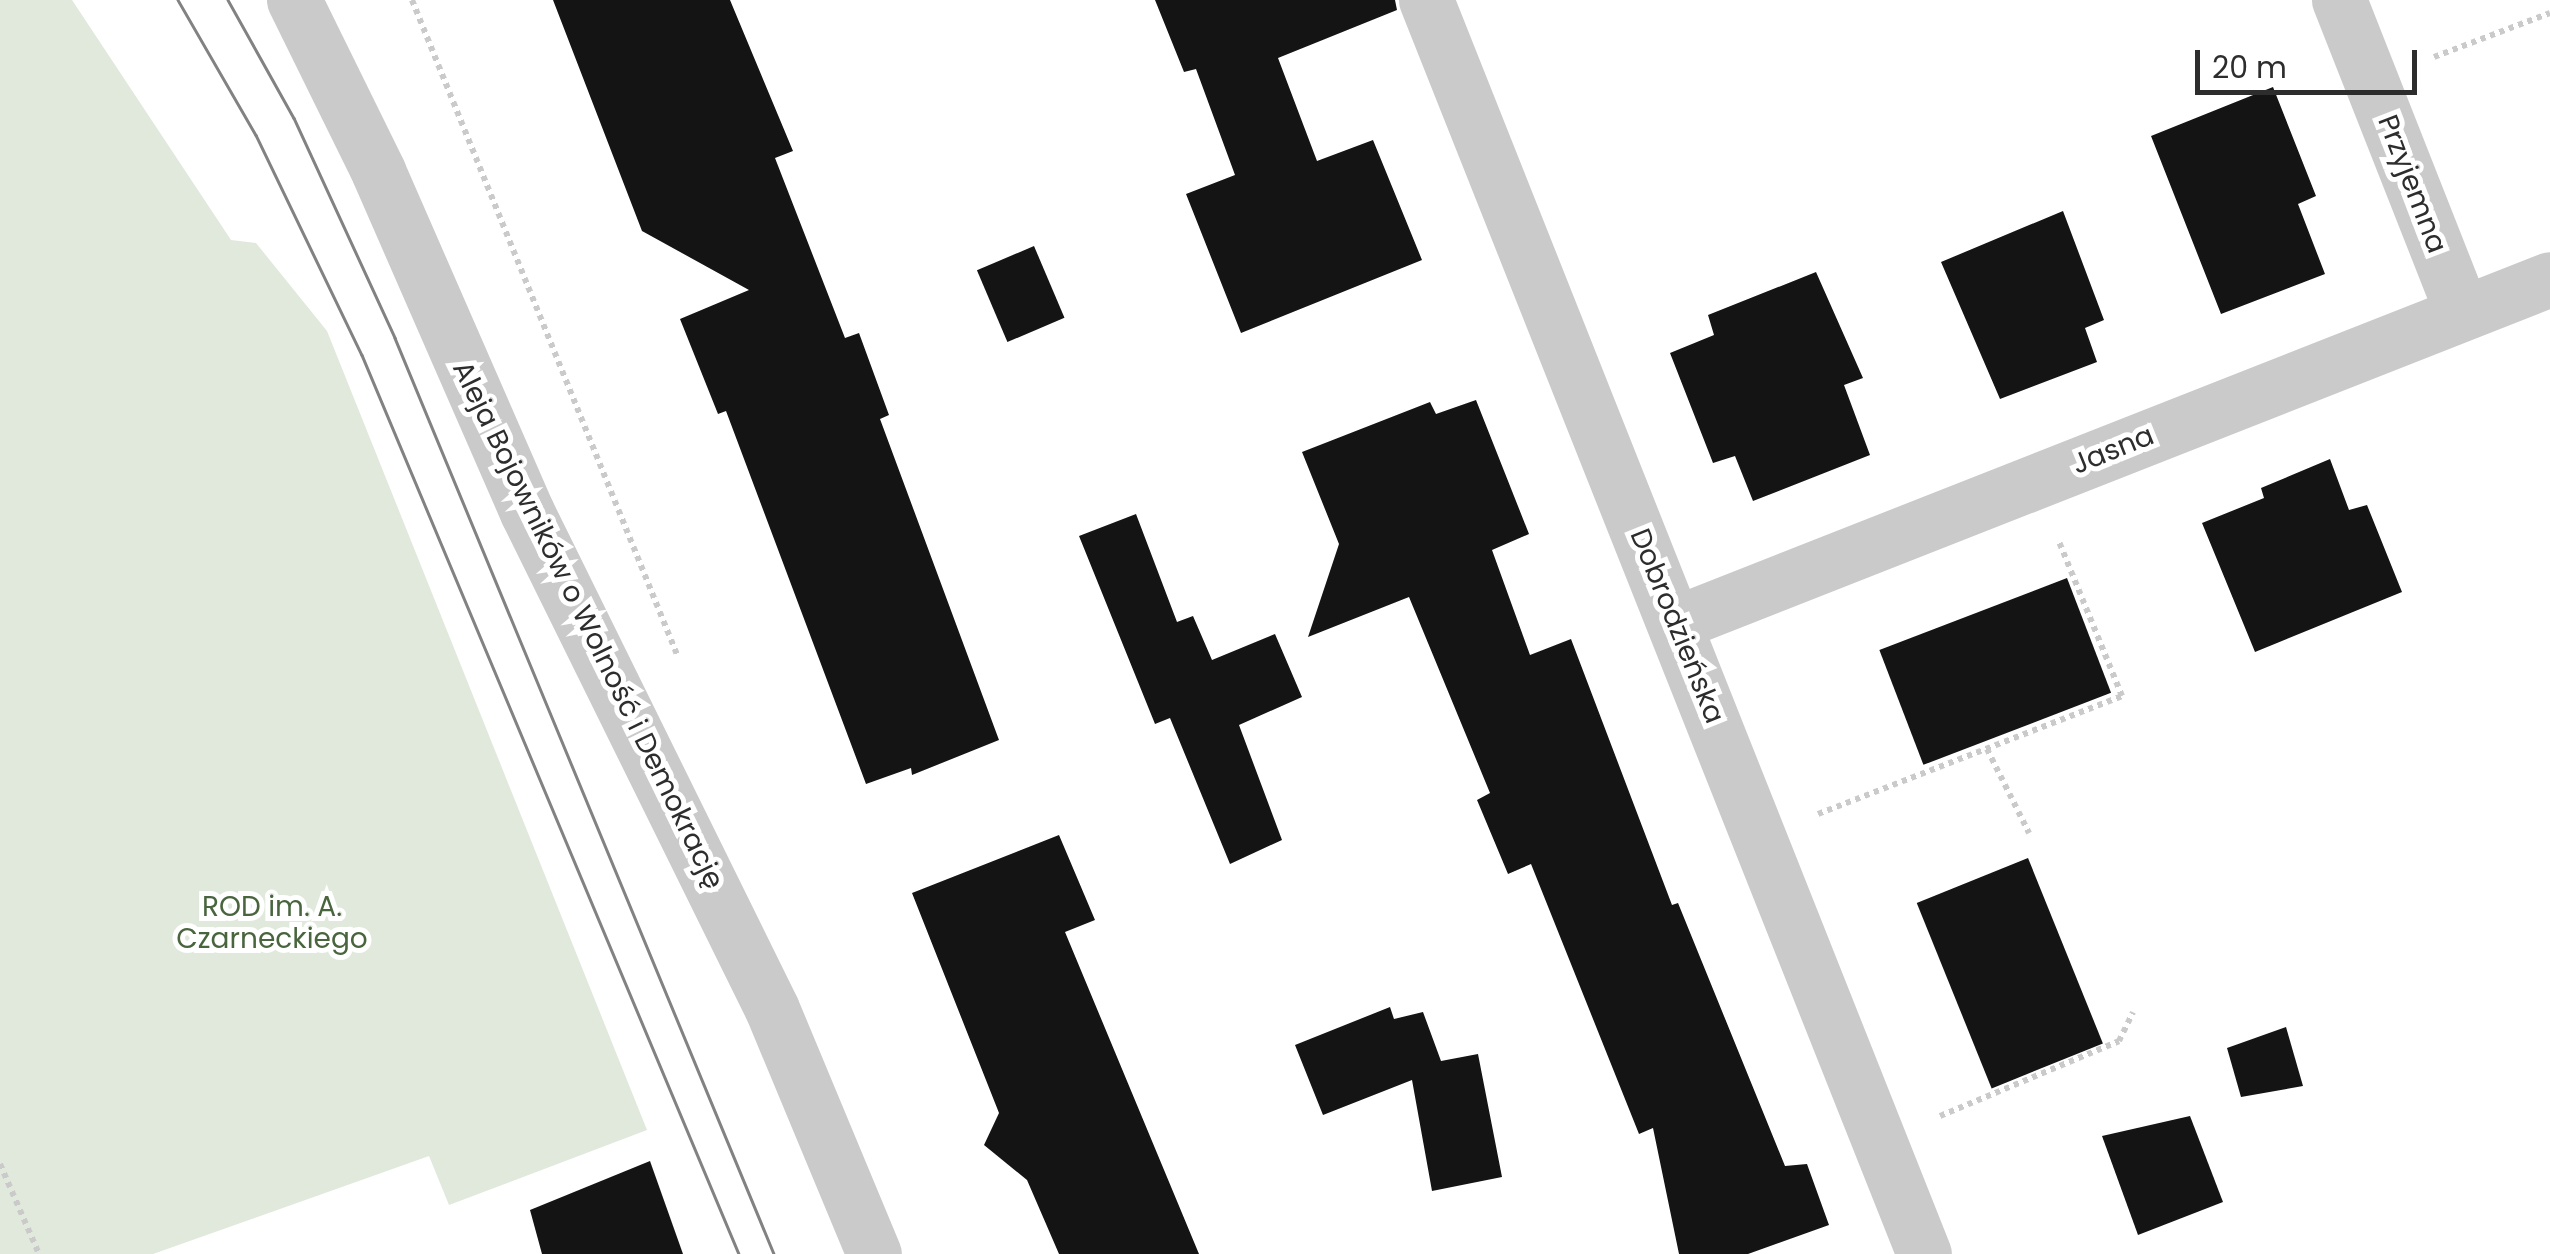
<!DOCTYPE html>
<meta charset="utf-8">
<style>
body{margin:0}
#map{position:relative;width:2550px;height:1254px;overflow:hidden;background:#fff;font-family:Poppins,sans-serif}
div>[style]{position:absolute}
.green>*{inset:0;background:#e0e9db}
.building>*{inset:0;background:#141414;transform-origin:0 0}
.path>*{height:6px;margin-top:-3px;transform-origin:0;background:repeating-linear-gradient(90deg,#cacaca 0 5px,transparent 0 10px)}
.minor>*{height:55px;margin:-27.5px;padding:0 27.5px;transform-origin:27.5px;border-radius:27.5px;background:#cacaca}
.tertiary>*{height:55px;margin:-27.5px;padding:0 27.5px;transform-origin:27.5px;border-radius:27.5px;background:#cacaca}
.tram>*{height:2.5px;margin:-1.25px;padding:0 1.25px;transform-origin:1.25px;border-radius:1.25px;background:#828282}
span{translate:-50% -50%;white-space:nowrap;text-align:center;line-height:1.15;-webkit-text-stroke:10px #fff;paint-order:stroke}
.street-label{font-size:28px;color:#2d2d2d}
.park-label{font-size:28px;color:#49653e}
.scale{position:absolute;left:2195px;top:50px;width:222px;height:45px;box-sizing:border-box;border:5px solid #2d2d2d;border-top:0;padding-left:12px;font-size:30px;line-height:35px;white-space:nowrap;color:#2d2d2d;-webkit-text-stroke:8px #fff;paint-order:stroke}
</style>
<div id="map">
<div class="green">
<i style="clip-path:polygon(0 0,72px 0,231px 240px,256px 243px,327px 331px,647px 1130px,449px 1205px,429px 1156px,153px 1254px,0 1254px)"></i>
</div>
<div class="building">
<i style="clip-path:polygon(553px 0,730px 0,793px 151px,775px 158px,845px 338px,859px 333px,889px 415px,880px 419px,999px 740px,912px 775px,911px 768px,866px 784px,726px 411px,718px 414px,680px 319px,749px 290px,642px 231px)"></i>
<i style="clip-path:polygon(1155px 0,1395px 0,1397px 10px,1278px 58px,1317px 161px,1373px 140px,1422px 260px,1241px 333px,1186px 194px,1235px 175px,1196px 69px,1184px 72px)"></i>
<i style="clip-path:polygon(2273px 87px,2316px 196px,2298px 204px,2325px 274px,2221px 314px,2151px 136px)"></i>
<i style="clip-path:polygon(2063px 211px,2104px 320px,2085px 328px,2097px 362px,2000px 399px,1941px 262px)"></i>
<i style="left:1034px;top:246px;width:78px;height:62px;rotate:67deg"></i>
<i style="clip-path:polygon(1816px 272px,1863px 378px,1844px 385px,1870px 455px,1753px 501px,1735px 456px,1713px 463px,1670px 353px,1714px 335px,1708px 315px)"></i>
<i style="clip-path:polygon(1476px 400px,1529px 534px,1492px 550px,1530px 655px,1571px 639px,1672px 905px,1678px 903px,1785px 1166px,1807px 1164px,1829px 1225px,1748px 1254px,1679px 1254px,1653px 1128px,1639px 1134px,1531px 864px,1508px 874px,1477px 800px,1490px 793px,1409px 597px,1308px 637px,1339px 544px,1302px 452px,1430px 402px,1436px 414px)"></i>
<i style="clip-path:polygon(2330px 459px,2349px 510px,2367px 505px,2402px 592px,2255px 652px,2202px 523px,2264px 498px,2261px 488px)"></i>
<i style="clip-path:polygon(1136px 514px,1177px 622px,1193px 616px,1212px 660px,1275px 634px,1302px 697px,1239px 725px,1282px 840px,1230px 864px,1170px 718px,1155px 724px,1079px 536px)"></i>
<i style="left:2067px;top:578px;width:123px;height:201px;rotate:69deg"></i>
<i style="clip-path:polygon(1059px 835px,1095px 920px,1065px 932px,1199px 1254px,1059px 1254px,1027px 1180px,984px 1145px,999px 1113px,912px 893px)"></i>
<i style="left:2028px;top:858px;width:200px;height:120px;rotate:68deg"></i>
<i style="clip-path:polygon(1390px 1007px,1394px 1019px,1423px 1012px,1441px 1061px,1478px 1054px,1502px 1177px,1432px 1191px,1412px 1080px,1323px 1115px,1295px 1045px)"></i>
<i style="clip-path:polygon(2286px 1027px,2303px 1086px,2241px 1097px,2227px 1048px)"></i>
<i style="clip-path:polygon(2190px 1116px,2223px 1202px,2138px 1235px,2102px 1136px)"></i>
<i style="clip-path:polygon(650px 1161px,683px 1254px,542px 1254px,530px 1210px)"></i>
</div>
<div class="path">
<i style="left:412px;top:0;width:709px;rotate:67.96deg"></i>
<i style="left:2434px;top:57px;width:124px;rotate:-20.8deg"></i>
<i style="left:1987px;top:749px;width:94px;rotate:63.4deg"></i>
<i style="left:1818px;top:814px;width:326px;rotate:-21.2deg"></i>
<i style="left:2122px;top:696px;width:166px;rotate:-112.2deg"></i>
<i style="left:1940px;top:1116px;width:194px;rotate:-22.7deg"></i>
<i style="left:2119px;top:1041px;width:32px;rotate:-64deg"></i>
<i style="left:0;top:1164px;width:98px;rotate:66.6deg"></i>
</div>
<div class="minor">
<i style="left:1426px;top:0;width:1349px;rotate:68.34deg"></i>
<i style="left:2339px;top:0;width:336px;rotate:68.5deg"></i>
<i style="left:1676px;top:623px;width:939px;rotate:-21.48deg"></i>
</div>
<div class="tertiary">
<i style="left:294px;top:0;width:191px;rotate:63.8deg"></i>
<i style="left:378px;top:171px;width:372px;rotate:66.4deg"></i>
<i style="left:527px;top:512px;width:554px;rotate:63.76deg"></i>
<i style="left:772px;top:1009px;width:265px;rotate:67.4deg"></i>
</div>
<div class="tram">
<i style="left:178px;top:0;width:156px;rotate:60deg"></i>
<i style="left:256px;top:135px;width:244px;rotate:64.3deg"></i>
<i style="left:362px;top:355px;width:975px;rotate:67.25deg"></i>
<i style="left:228px;top:0;width:135px;rotate:60.8deg"></i>
<i style="left:294px;top:118px;width:242px;rotate:65.3deg"></i>
<i style="left:395px;top:338px;width:991px;rotate:67.52deg"></i>
</div>
<div class="street-label">
<span style="left:2412px;top:184px;rotate:69deg">Przyjemna</span>
<span style="left:2113px;top:450px;rotate:-22deg">Jasna</span>
<span style="left:588px;top:625px;rotate:64deg">Aleja Bojowników o Wolność i Demokrację</span>
<span style="left:1677px;top:626px;rotate:68deg">Dobrodzieńska</span>
</div>
<div class="park-label">
<span style="left:272px;top:923px">ROD im. A.<br>Czarneckiego</span>
</div>
<div class="scale">20 m</div>
</div>
